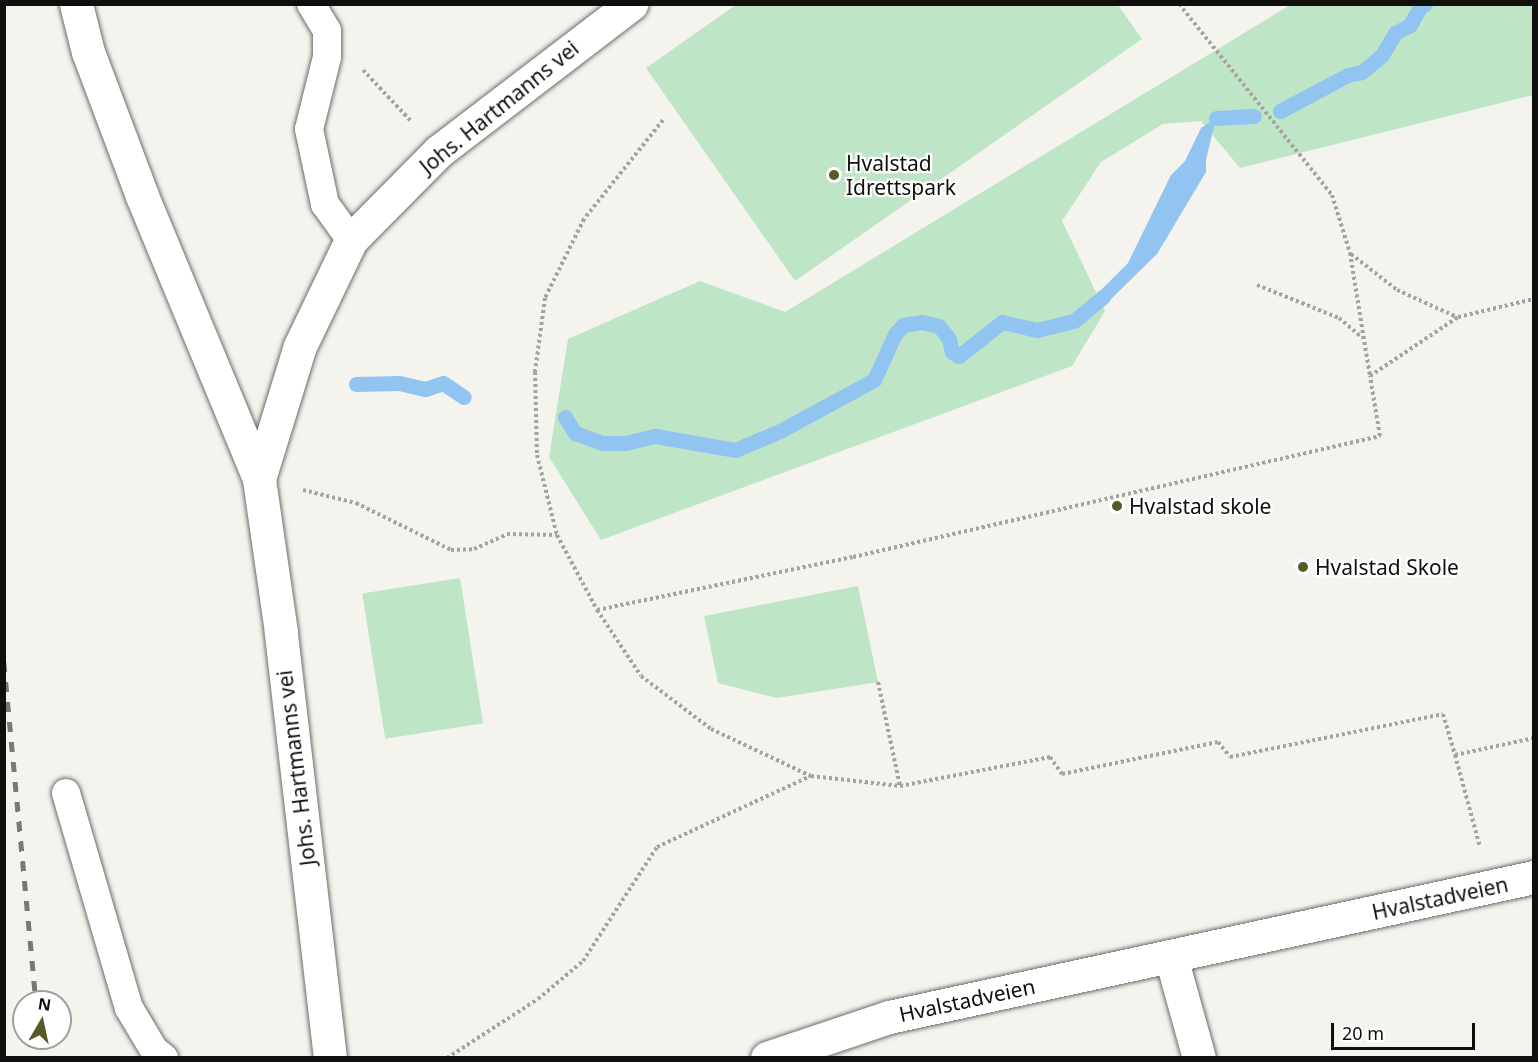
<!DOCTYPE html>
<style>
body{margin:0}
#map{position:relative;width:1538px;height:1062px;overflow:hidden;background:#f4f3ee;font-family:"Noto Sans",sans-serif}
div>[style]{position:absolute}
.green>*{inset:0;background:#bfe5c7;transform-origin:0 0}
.water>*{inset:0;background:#92c4f2}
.stream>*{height:15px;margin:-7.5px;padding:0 7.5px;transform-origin:7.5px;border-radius:7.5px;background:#92c4f2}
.path>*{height:4px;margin-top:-2px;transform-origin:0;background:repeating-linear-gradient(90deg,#a4a39f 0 3px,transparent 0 6px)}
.roads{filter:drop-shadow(0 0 2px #6e6d69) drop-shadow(0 0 2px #6e6d69)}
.lane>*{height:28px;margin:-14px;padding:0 14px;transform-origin:14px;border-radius:14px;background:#fff}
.street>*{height:33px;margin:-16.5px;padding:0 16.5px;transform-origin:16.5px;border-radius:16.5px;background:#fff}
.rail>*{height:4.5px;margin-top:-2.25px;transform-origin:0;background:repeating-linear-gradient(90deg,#787874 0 10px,transparent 0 20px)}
.dots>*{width:16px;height:16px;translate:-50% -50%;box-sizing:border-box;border:3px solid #fff;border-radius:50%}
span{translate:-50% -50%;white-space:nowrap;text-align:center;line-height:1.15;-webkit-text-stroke:4.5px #fff;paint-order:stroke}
.street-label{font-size:21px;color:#0f0f0d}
.poi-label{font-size:21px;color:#0f0f0d}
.left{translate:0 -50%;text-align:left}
.frame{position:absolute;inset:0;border:6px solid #0f0f0d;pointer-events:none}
.north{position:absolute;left:12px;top:990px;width:60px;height:60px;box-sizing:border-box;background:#fff;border:2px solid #9f9f9e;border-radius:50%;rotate:9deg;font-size:16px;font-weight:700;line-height:24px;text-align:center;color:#0f0f0d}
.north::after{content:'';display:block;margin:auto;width:21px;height:27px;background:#555a28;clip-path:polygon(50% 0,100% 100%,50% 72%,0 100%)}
.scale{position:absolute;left:1331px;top:1023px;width:144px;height:27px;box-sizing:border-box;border:3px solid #0f0f0d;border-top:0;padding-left:8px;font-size:18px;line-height:21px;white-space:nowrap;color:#0f0f0d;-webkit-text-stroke:4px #fff;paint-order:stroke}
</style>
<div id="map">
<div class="green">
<i style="clip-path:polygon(737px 4px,1118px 5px,1142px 39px,795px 281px,646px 68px)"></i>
<i style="clip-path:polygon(1290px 5px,1533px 5px,1533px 95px,1240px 168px,1201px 121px,1163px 124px,1101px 162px,1062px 221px,1105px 311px,1072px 366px,601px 540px,549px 457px,568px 339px,700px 281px,785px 312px)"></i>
<i style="left:460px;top:578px;width:147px;height:99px;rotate:81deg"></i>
<i style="clip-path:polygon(858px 586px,878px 682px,777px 698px,718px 683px,704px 616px)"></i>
</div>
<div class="water">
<i style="clip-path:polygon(1216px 118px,1206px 160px,1206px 172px,1157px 254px,1111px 299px,1104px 296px,1102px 289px,1128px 263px,1171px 175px,1185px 161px,1201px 128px)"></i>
</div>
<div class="stream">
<i style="left:1280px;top:111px;width:77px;rotate:-27.9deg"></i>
<i style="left:1348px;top:75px;width:14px;rotate:-12deg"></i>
<i style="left:1362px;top:72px;width:26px;rotate:-40deg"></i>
<i style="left:1382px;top:55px;width:26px;rotate:-59deg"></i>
<i style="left:1395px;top:33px;width:17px;rotate:-28deg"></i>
<i style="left:1410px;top:25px;width:21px;rotate:-61deg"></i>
<i style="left:1420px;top:7px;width:6px;rotate:-31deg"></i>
<i style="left:1216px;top:118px;width:38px;rotate:-3deg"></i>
<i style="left:356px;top:384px;width:43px;rotate:-1.3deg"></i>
<i style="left:399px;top:383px;width:27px;rotate:13deg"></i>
<i style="left:425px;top:389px;width:19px;rotate:-18deg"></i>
<i style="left:443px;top:383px;width:25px;rotate:34deg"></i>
<i style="left:565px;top:417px;width:19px;rotate:58deg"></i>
<i style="left:575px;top:433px;width:30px;rotate:20deg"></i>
<i style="left:603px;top:443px;width:23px"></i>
<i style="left:626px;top:443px;width:30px;rotate:-14deg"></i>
<i style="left:655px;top:436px;width:81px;rotate:9.9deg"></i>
<i style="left:735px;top:450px;width:49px;rotate:-22.9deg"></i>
<i style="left:780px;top:431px;width:107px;rotate:-28.5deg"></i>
<i style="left:874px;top:380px;width:51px;rotate:-65.5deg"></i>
<i style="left:895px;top:334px;width:12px;rotate:-48deg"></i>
<i style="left:903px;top:325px;width:19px;rotate:-9deg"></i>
<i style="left:922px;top:322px;width:17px;rotate:13deg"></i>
<i style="left:939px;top:326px;width:16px;rotate:52deg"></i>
<i style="left:949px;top:339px;width:13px;rotate:77deg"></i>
<i style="left:952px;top:352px;width:8px;rotate:30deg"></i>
<i style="left:959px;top:356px;width:55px;rotate:-38.3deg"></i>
<i style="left:1002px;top:322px;width:36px;rotate:13deg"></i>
<i style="left:1037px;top:330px;width:38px;rotate:-14deg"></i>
<i style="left:1074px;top:321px;width:39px;rotate:-40deg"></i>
</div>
<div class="path">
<i style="left:1179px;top:4px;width:245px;rotate:51.3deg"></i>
<i style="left:1332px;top:195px;width:61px;rotate:72.8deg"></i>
<i style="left:1350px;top:253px;width:125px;rotate:80.8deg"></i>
<i style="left:363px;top:70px;width:69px;rotate:46.8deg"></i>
<i style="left:663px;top:120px;width:127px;rotate:128.6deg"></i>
<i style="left:584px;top:219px;width:88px;rotate:116.3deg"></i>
<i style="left:545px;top:298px;width:75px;rotate:97.7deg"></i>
<i style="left:535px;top:372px;width:83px;rotate:88.6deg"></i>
<i style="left:537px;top:455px;width:82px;rotate:76deg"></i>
<i style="left:557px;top:535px;width:85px;rotate:61.9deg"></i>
<i style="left:597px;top:610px;width:79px;rotate:56.3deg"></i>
<i style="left:641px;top:676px;width:88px;rotate:37.1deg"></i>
<i style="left:711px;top:729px;width:110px;rotate:25.2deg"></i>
<i style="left:811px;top:776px;width:90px;rotate:6.4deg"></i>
<i style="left:900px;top:786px;width:153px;rotate:-10.9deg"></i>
<i style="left:1050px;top:757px;width:21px;rotate:55deg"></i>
<i style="left:1062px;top:774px;width:159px;rotate:-11.6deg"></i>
<i style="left:1218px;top:742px;width:19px;rotate:51deg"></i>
<i style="left:1230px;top:757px;width:217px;rotate:-11.4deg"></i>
<i style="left:1443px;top:714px;width:43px;rotate:73.7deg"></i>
<i style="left:1455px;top:755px;width:81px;rotate:-12.1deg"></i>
<i style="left:1351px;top:254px;width:58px;rotate:38deg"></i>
<i style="left:1397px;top:290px;width:66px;rotate:24.2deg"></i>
<i style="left:1257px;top:285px;width:88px;rotate:21.9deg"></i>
<i style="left:1339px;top:318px;width:31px;rotate:40deg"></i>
<i style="left:303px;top:490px;width:55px;rotate:13.8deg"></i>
<i style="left:356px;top:503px;width:106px;rotate:26.3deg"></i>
<i style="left:451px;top:550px;width:23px;rotate:-2deg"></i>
<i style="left:474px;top:549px;width:36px;rotate:-24deg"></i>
<i style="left:507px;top:534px;width:50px;rotate:1.1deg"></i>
<i style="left:597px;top:610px;width:261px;rotate:-11.7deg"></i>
<i style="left:853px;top:557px;width:541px;rotate:-12.93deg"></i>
<i style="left:1380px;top:436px;width:61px;rotate:-99.5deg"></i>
<i style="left:1370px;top:376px;width:106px;rotate:-33.8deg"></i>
<i style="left:1458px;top:317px;width:78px;rotate:-13.3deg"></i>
<i style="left:878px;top:682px;width:106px;rotate:78.1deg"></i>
<i style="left:1455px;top:755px;width:95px;rotate:74.8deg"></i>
<i style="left:447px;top:1058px;width:108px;rotate:-33deg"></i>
<i style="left:538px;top:999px;width:59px;rotate:-40.2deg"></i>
<i style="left:583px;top:961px;width:136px;rotate:-57deg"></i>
<i style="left:657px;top:847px;width:170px;rotate:-24.8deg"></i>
</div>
<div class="roads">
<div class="lane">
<i style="left:311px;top:4px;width:31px;rotate:59deg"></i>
<i style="left:327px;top:31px;width:26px;rotate:90deg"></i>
<i style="left:327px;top:57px;width:74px;rotate:104deg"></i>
<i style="left:309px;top:129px;width:77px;rotate:78deg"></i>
<i style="left:325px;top:204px;width:44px;rotate:54.2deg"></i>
<i style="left:66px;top:793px;width:224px;rotate:73.7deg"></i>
<i style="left:129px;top:1008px;width:49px;rotate:59.2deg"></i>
<i style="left:154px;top:1050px;width:13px;rotate:39deg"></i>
</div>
<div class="street">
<i style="left:76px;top:4px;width:49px;rotate:76deg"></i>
<i style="left:88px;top:52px;width:154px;rotate:69.4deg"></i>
<i style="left:142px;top:196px;width:306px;rotate:67.5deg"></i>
<i style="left:1171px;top:957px;width:105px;rotate:74.5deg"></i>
<i style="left:330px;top:1058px;width:429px;rotate:-96.6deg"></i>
<i style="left:281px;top:632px;width:155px;rotate:-98.2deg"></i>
<i style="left:259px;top:479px;width:139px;rotate:-72.9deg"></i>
<i style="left:300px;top:346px;width:118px;rotate:-64.3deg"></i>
<i style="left:351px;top:240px;width:125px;rotate:-45.3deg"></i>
<i style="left:439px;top:151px;width:242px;rotate:-37.4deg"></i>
<i style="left:767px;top:1058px;width:129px;rotate:-18.6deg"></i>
<i style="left:889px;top:1017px;width:660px;rotate:-12.25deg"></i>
</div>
</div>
<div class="rail">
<i style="left:4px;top:662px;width:342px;rotate:84.6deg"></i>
<i style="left:40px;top:1038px;width:20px;rotate:87deg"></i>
</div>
<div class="dots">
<i style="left:834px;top:175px;background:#555a28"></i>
<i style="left:1117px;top:506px;background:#555a28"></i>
<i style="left:1303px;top:567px;background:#555a28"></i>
</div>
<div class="street-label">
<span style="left:499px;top:107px;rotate:-39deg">Johs. Hartmanns vei</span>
<span style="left:296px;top:768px;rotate:-97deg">Johs. Hartmanns vei</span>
<span style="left:1440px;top:898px;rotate:-12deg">Hvalstadveien</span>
<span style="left:967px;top:1000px;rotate:-12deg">Hvalstadveien</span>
</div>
<div class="poi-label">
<span class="left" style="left:846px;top:175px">Hvalstad<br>Idrettspark</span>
<span class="left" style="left:1129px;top:506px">Hvalstad skole</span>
<span class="left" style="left:1315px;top:567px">Hvalstad Skole</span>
</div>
<div class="frame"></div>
<div class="north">N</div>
<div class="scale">20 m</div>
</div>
